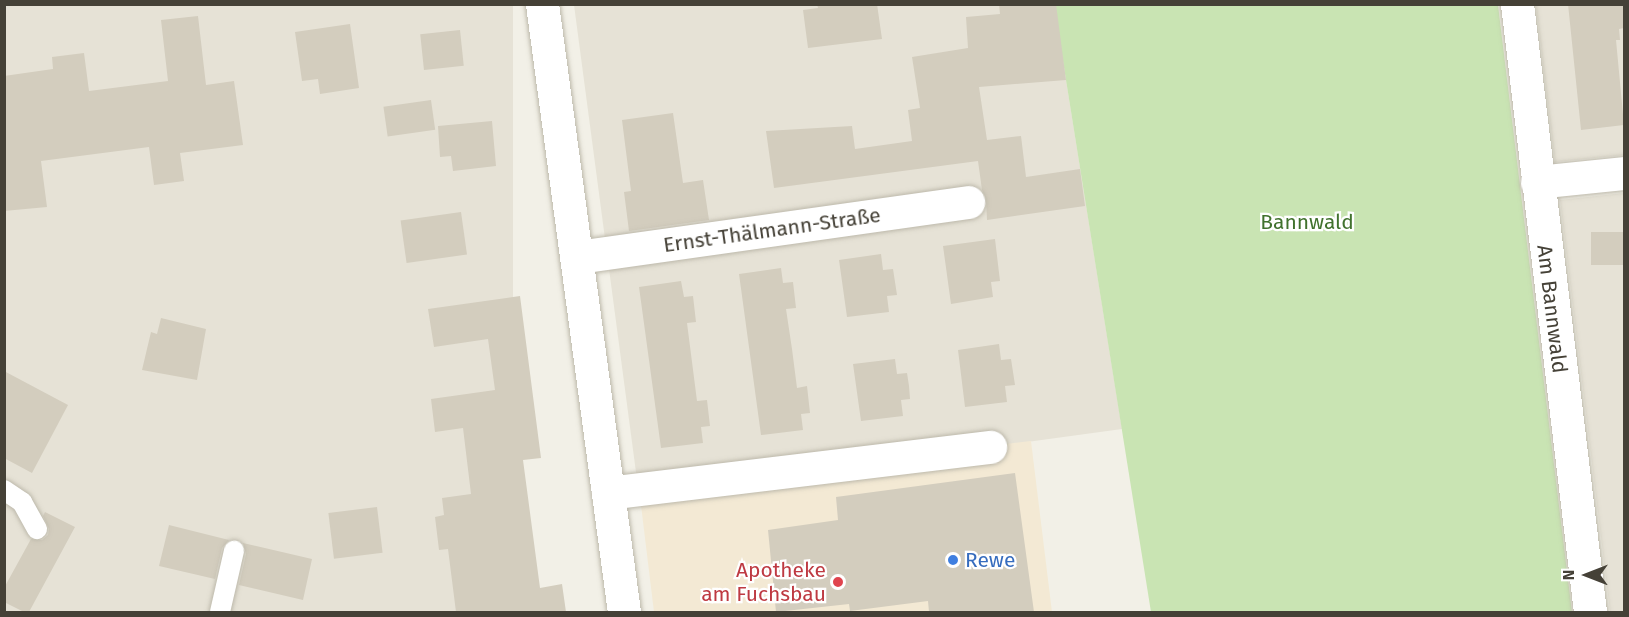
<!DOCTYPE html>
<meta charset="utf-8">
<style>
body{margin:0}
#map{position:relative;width:1629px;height:617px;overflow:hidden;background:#f2f0e7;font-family:"Fira Sans",sans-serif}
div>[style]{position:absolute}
.residential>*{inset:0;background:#e6e2d6;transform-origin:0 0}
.commercial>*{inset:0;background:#f3e9d4}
.green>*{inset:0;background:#c9e4b3}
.building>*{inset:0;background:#d3cdbe;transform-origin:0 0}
.roads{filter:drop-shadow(0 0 2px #bdb9ab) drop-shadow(0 0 2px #bdb9ab)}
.service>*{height:20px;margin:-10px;padding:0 10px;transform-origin:10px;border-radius:10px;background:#fff}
.minor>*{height:33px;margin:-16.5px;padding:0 16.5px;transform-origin:16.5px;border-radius:16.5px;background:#fff}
.tertiary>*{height:33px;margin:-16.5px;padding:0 16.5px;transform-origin:16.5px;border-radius:16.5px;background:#fff}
.dots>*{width:16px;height:16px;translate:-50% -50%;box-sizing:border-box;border:3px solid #fff;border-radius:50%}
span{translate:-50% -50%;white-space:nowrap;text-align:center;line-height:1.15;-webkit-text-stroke:4.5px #fff;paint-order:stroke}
.park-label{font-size:21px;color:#41722e}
.street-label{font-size:21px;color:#454137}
.shop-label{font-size:21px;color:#366cbe}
.left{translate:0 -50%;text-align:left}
.health-label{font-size:21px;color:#be3a42}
.right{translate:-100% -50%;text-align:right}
.frame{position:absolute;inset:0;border:6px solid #454137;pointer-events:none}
.north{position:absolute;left:1557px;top:545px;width:60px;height:60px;-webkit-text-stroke:4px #fff;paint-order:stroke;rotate:270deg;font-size:16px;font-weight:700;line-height:24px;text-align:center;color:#454137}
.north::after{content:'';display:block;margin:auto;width:21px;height:27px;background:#454137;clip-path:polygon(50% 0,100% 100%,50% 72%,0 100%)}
</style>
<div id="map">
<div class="residential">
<i style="left:4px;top:5px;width:509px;height:607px"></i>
<i style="clip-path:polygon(574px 5px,1054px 5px,1122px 429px,639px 495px)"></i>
<i style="clip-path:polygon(1536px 5px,1624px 5px,1624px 155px,1555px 162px)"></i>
<i style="clip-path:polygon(1624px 193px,1624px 612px,1610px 612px,1560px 200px)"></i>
</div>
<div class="commercial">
<i style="clip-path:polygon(1031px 441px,1052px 612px,654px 612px,639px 489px)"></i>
</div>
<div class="green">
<i style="clip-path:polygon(1054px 5px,1498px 5px,1572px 612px,1151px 612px)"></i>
</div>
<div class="building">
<i style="clip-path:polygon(817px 4px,877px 4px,882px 39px,808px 48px,803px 10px,818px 8px)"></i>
<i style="clip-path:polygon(999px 4px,1056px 4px,1066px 80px,979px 87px,987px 140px,1021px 136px,1026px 177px,1080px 169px,1085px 206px,987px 220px,986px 199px,982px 190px,978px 161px,774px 188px,766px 131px,852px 126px,855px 149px,912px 141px,908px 110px,920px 108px,912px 57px,968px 48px,966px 17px,1000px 14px)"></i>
<i style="clip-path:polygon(1568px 4px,1624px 4px,1624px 28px,1619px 29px,1620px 40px,1616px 40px,1624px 125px,1581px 130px)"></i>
<i style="clip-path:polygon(198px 16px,206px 85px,234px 81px,243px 145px,180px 153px,184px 181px,154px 185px,149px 147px,41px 161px,47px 207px,4px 211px,4px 76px,53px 69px,52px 57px,84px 53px,89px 91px,168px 81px,161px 20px)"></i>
<i style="clip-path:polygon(350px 24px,359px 88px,320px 94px,318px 79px,302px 81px,295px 32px)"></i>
<i style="left:460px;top:30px;width:36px;height:40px;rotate:84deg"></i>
<i style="left:431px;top:100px;width:30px;height:48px;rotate:82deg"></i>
<i style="clip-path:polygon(673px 113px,683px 183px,703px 180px,709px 220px,629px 231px,624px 192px,631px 191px,622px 120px)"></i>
<i style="clip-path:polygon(492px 121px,496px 166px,453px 171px,451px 156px,440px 157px,438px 126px)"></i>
<i style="left:461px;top:212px;width:43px;height:61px;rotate:82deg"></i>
<i style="left:1624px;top:232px;width:33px;height:33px;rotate:90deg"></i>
<i style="clip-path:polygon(995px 239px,1000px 281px,991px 282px,993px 297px,951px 304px,943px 246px)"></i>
<i style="clip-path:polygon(881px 254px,883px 270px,893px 269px,897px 295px,887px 296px,889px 312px,847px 317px,839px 260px)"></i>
<i style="clip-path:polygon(781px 268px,783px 283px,793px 282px,796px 308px,786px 309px,792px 349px,797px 388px,807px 386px,810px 413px,801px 414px,803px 430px,761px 435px,739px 274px)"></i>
<i style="clip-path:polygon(681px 281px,684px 297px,693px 296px,696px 322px,687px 323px,697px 401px,707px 400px,710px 426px,701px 427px,703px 443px,661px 448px,639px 287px)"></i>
<i style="clip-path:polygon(520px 296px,541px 458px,523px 460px,540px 588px,562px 584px,566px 612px,456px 612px,448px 549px,439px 550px,435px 517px,444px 515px,442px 498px,471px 494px,463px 428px,435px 432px,431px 399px,495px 390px,488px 339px,434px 347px,428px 309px)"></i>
<i style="clip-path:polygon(161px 318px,206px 329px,197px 380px,142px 370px,151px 332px,157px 334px)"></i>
<i style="clip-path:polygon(999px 344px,1001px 360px,1011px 359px,1015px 385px,1005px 386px,1007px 402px,965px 407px,958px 350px)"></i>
<i style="clip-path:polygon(895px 359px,897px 374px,907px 373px,909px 386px,910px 399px,901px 400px,903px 416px,861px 421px,853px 364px)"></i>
<i style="clip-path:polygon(4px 371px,68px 405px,32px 473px,4px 458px)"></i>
<i style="clip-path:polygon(1015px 473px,1034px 612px,929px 612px,928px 601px,850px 611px,849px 604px,776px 612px,768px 530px,838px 520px,836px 497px)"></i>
<i style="left:377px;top:507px;width:46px;height:49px;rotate:83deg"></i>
<i style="clip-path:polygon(45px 512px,75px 527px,29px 612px,24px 612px,4px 602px,4px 588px,31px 539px,42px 540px,48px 535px,49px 529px,43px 516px)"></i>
<i style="clip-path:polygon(169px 525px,229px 540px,222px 548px,215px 579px,159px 566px)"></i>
<i style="clip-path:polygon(243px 543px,312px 559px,303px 600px,239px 585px,246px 554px)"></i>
</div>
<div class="roads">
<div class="service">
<i style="left:4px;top:490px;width:22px;rotate:34deg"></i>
<i style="left:22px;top:502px;width:31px;rotate:61deg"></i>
<i style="left:220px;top:612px;width:63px;rotate:-77.1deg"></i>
</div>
<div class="minor">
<i style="left:1517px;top:4px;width:612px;rotate:83.15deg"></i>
<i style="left:1537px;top:182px;width:87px;rotate:-5.9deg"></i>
<i style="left:577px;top:257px;width:395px;rotate:-8deg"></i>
<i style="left:608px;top:493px;width:385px;rotate:-6.9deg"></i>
</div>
<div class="tertiary">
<i style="left:542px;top:4px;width:614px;rotate:82.32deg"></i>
</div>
</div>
<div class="dots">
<i style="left:953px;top:560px;background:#3f7fe0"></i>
<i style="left:838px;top:582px;background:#e0444e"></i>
</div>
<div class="park-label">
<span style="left:1307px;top:222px">Bannwald</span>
</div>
<div class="street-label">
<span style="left:772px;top:230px;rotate:-8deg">Ernst-Thälmann-Straße</span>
<span style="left:1552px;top:309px;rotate:83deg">Am Bannwald</span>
</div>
<div class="shop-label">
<span class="left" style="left:965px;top:560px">Rewe</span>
</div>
<div class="health-label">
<span class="right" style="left:826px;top:582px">Apotheke<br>am Fuchsbau</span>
</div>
<div class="frame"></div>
<div class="north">N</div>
</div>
